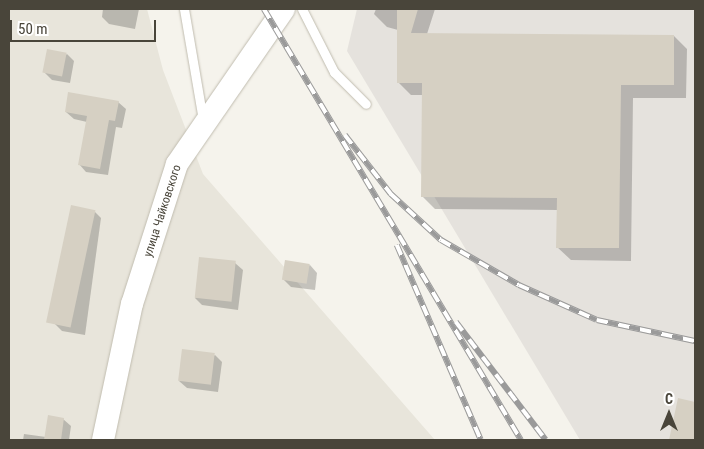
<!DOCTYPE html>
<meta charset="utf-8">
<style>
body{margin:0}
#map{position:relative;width:704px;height:449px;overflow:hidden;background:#f5f3ec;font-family:"Roboto Condensed",sans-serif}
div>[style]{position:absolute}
.residential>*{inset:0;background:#e8e5db}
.industrial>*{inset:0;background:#e5e2dd}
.shadow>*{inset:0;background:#0003}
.building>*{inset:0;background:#d6d0c3;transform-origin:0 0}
.roads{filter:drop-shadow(0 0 1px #c0bcaf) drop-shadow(0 0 1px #c0bcaf)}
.service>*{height:9px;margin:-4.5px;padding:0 4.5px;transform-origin:4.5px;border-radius:4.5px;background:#fff}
.tertiary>*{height:22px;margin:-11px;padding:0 11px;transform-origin:11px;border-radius:11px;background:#fff}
.rail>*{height:5.5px;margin-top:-2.75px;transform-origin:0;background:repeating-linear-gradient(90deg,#fff 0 11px,#9a9a9a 0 22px);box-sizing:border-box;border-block:1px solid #9a9a9a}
span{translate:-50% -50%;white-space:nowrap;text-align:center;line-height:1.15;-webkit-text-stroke:4px #fff;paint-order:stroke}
.street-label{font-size:12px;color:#49453a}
.frame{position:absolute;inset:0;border:10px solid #49453a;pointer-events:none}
.north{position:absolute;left:644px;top:389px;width:50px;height:50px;-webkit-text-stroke:4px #fff;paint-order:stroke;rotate:0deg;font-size:14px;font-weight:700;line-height:20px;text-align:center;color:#49453a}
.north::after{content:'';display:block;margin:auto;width:18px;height:22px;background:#49453a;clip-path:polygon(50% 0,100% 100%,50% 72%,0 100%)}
.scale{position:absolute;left:10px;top:20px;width:146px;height:22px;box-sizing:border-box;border:2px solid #49453a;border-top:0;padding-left:6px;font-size:15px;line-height:18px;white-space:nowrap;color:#49453a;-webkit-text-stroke:4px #fff;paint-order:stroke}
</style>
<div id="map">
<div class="residential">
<i style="clip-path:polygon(9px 9px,147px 9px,163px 70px,203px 174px,435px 440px,9px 440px)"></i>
</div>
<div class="industrial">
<i style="clip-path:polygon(357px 9px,695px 9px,695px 440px,580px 440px,347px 51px)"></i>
</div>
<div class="shadow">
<i style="clip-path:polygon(103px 9px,139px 9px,135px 29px,109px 24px,102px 17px)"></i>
<i style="clip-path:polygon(376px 9px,435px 9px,427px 34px,674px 36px,687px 49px,686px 98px,633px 98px,631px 261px,571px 260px,557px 247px,558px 210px,435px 209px,422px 196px,423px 95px,411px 95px,398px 82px,398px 30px,387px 27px,374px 14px)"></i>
<i style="clip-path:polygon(67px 54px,74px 61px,70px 83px,52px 80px,44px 72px)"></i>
<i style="clip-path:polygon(118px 102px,126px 109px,122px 128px,116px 127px,108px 175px,86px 172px,79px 164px,87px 122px,74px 119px,66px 112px)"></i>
<i style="clip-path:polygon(94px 211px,101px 218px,85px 335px,62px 331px,55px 324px)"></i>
<i style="clip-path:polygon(235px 263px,243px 270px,238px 310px,202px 305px,195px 298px)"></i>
<i style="clip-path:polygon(310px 265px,317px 273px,315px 290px,291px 287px,284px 280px)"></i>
<i style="clip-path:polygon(215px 355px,222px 362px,218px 392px,187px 388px,179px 381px)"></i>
<i style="clip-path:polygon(679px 400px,695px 403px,695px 440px,671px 440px)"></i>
<i style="clip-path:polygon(63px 419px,71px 426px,69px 440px,23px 440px,24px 434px,46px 437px)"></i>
</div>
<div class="building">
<i style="clip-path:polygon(397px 9px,418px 9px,411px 33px,674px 35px,674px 85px,621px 85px,619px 248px,556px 248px,557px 198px,421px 197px,422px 83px,397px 83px)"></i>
<i style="left:47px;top:49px;width:20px;height:24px;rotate:11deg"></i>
<i style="clip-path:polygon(68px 92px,119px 101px,115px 121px,109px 120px,100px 169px,78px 165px,87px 116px,65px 112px)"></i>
<i style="left:71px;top:205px;width:25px;height:120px;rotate:12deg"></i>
<i style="left:199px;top:257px;width:37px;height:41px;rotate:6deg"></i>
<i style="left:285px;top:260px;width:25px;height:20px;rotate:9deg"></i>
<i style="left:182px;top:349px;width:33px;height:32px;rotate:7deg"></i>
<i style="clip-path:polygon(678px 398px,695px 402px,695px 440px,669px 440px)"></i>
<i style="clip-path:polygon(48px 415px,64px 418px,61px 440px,44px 440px)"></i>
</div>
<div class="roads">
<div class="service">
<i style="left:184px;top:9px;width:113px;rotate:80.3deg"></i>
<i style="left:302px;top:9px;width:71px;rotate:63.1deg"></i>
<i style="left:334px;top:72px;width:45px;rotate:45deg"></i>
</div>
<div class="tertiary">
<i style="left:103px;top:440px;width:139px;rotate:-78deg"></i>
<i style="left:132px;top:304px;width:147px;rotate:-72.2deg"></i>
<i style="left:177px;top:164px;width:188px;rotate:-55.4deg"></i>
</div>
</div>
<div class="rail">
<i style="left:264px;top:9px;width:502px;rotate:59.19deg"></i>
<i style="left:345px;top:135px;width:75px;rotate:52.1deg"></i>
<i style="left:391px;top:194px;width:68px;rotate:42.6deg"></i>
<i style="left:441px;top:240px;width:90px;rotate:30deg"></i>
<i style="left:519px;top:285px;width:85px;rotate:24.2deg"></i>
<i style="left:597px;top:320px;width:100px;rotate:12.1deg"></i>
<i style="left:397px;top:245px;width:212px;rotate:66.7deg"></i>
<i style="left:456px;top:322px;width:148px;rotate:52.7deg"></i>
</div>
<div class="street-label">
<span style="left:163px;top:211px;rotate:-72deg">улица Чайковского</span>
</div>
<div class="frame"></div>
<div class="north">С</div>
<div class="scale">50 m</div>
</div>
